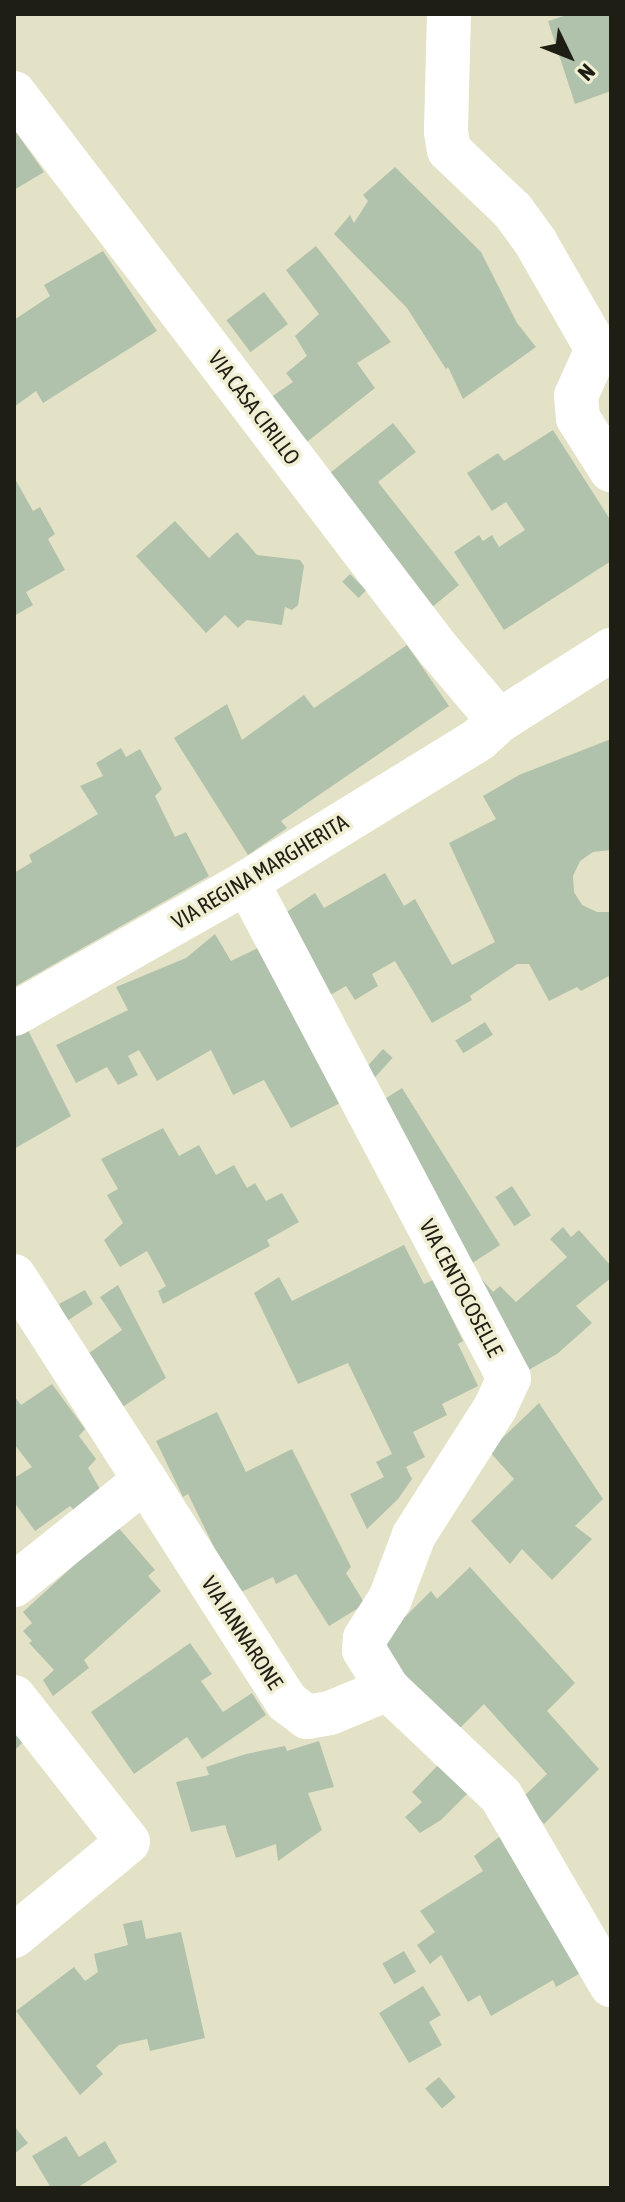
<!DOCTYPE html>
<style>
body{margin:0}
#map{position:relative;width:625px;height:2202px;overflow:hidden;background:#e4e2c6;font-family:"Asap Condensed",sans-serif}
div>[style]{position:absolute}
.building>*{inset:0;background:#b0c2ab;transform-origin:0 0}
.minor>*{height:44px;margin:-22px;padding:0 22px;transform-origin:22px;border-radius:22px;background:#fff}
span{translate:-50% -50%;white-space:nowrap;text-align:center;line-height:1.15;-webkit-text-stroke:7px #f1efd3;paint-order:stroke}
.street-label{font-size:22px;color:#1f1e14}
.frame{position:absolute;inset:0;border:16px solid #1f1e14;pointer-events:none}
.north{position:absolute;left:529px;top:16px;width:80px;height:80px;-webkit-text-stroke:6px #f1efd3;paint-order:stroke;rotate:133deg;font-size:22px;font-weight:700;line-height:32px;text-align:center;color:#1f1e14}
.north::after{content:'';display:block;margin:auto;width:28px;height:36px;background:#1f1e14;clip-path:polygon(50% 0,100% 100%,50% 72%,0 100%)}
</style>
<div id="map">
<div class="building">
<i style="clip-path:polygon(570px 14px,611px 14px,611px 91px,575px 104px,548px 21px)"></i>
<i style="clip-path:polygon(14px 129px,44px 172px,14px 190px)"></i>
<i style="clip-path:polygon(395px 167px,481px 252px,517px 323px,536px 347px,463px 399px,448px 367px,446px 369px,407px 308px,334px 234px,350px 215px,354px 223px,368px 201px,363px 195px)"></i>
<i style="clip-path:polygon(316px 246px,391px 342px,357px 363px,375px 388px,298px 449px,264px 402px,293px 382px,286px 373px,307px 356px,295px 336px,319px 314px,286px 270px)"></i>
<i style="clip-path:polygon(103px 251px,157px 331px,43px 403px,36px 391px,14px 407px,14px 320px,50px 296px,44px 285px)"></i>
<i style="left:264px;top:292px;width:40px;height:47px;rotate:53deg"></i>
<i style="clip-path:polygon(393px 423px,416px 452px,378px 482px,459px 585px,425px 613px,321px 480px)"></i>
<i style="clip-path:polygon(553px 430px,611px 521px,611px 561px,504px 630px,454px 552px,479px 535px,483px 541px,492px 535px,499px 547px,525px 530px,506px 502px,492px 511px,467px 473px,498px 453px,504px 461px)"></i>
<i style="clip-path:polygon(14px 477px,33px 511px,40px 507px,55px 534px,48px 539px,65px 570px,26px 592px,33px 605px,14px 616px)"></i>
<i style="clip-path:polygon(175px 521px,209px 558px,237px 532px,257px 555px,300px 560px,304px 566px,298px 605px,292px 610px,285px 607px,282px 625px,247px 620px,238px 628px,225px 615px,206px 633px,136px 556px)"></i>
<i style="left:350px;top:574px;width:23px;height:11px;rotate:45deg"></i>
<i style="clip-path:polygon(407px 645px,449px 706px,281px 821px,287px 828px,248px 855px,174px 738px,227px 704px,242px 740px,304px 695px,314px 708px)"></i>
<i style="clip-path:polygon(611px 739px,611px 850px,593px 852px,580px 861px,573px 876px,574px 892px,582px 905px,597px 912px,611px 912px,611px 975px,581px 991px,577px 987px,549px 1001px,529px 964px,517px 964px,470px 996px,472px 1000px,432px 1023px,395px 961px,372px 974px,378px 986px,355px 1000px,346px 986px,325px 998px,279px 917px,315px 893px,324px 908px,385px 873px,404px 906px,415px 899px,452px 965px,495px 942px,449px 843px,496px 819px,483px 796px,519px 775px)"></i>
<i style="clip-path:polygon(121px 748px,126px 757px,140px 749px,162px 789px,155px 796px,175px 837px,186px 832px,209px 876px,14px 987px,14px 873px,32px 862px,29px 855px,98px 814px,80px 786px,103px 776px,96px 763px)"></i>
<i style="clip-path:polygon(215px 934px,231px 961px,264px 945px,348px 1099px,291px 1128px,264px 1080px,233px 1095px,211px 1050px,157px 1081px,139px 1050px,128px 1056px,138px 1075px,118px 1085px,107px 1067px,76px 1083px,56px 1045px,128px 1010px,116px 987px,186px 958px)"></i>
<i style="left:485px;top:1022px;width:15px;height:35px;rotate:58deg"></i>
<i style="clip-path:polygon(26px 1026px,71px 1116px,14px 1149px,14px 1032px)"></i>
<i style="left:383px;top:1049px;width:13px;height:35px;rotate:42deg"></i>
<i style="clip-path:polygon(402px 1088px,500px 1245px,468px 1266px,380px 1102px)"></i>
<i style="clip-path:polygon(163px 1128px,179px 1156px,199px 1145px,216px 1175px,234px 1165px,247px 1188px,255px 1183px,266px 1201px,282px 1193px,299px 1222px,267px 1240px,270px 1246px,163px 1304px,158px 1291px,166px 1286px,147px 1251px,120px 1267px,104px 1240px,123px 1223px,107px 1195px,118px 1189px,101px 1159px)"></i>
<i style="left:512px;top:1186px;width:35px;height:20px;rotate:57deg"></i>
<i style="clip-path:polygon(563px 1227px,571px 1237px,579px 1230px,611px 1266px,611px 1278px,576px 1306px,592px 1323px,557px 1354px,523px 1373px,480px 1277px,493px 1292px,500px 1286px,516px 1302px,567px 1257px,550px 1239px)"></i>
<i style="clip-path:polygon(404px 1245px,424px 1284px,433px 1280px,463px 1341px,458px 1344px,478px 1386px,442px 1404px,447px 1415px,413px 1432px,425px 1457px,406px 1467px,412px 1479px,398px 1499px,367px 1529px,350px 1494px,384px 1477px,376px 1462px,392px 1454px,348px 1363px,298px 1384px,254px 1293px,279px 1277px,292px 1301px)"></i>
<i style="clip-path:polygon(118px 1285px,166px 1378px,109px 1416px,79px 1360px,122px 1330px,100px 1297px)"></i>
<i style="clip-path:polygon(85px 1290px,93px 1304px,67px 1321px,59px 1304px)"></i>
<i style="clip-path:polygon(52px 1384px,85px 1429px,79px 1436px,96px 1459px,88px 1468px,101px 1491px,75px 1511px,70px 1506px,35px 1531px,14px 1502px,14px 1478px,32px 1467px,14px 1444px,14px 1396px,21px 1405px)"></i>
<i style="clip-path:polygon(539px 1403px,603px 1499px,575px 1526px,592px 1539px,552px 1580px,522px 1549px,510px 1564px,471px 1521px,514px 1479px,489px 1451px)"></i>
<i style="clip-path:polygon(217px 1412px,246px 1472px,292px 1449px,351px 1567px,346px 1573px,365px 1604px,329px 1626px,296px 1574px,276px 1584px,273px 1577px,237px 1594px,188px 1494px,183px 1497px,156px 1441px)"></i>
<i style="clip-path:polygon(117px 1526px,155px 1570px,148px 1576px,161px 1591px,84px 1660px,89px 1668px,53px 1696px,43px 1680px,54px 1670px,29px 1643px,32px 1641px,23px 1631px,32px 1623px,23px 1612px)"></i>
<i style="clip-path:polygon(470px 1567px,575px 1683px,547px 1711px,599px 1769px,544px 1824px,521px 1799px,547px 1774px,484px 1704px,455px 1733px,372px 1643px,401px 1612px,405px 1617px,431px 1591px,437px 1599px)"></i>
<i style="clip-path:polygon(190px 1643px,212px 1674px,201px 1681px,223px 1712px,252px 1693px,266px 1715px,202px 1759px,187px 1737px,134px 1774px,91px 1712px)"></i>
<i style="clip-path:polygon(14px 1730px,25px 1740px,14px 1751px)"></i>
<i style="clip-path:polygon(319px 1741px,334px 1787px,308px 1793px,322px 1830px,278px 1861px,276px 1844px,236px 1858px,225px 1825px,191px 1832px,176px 1782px,209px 1775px,206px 1767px,246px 1754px,285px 1746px,287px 1751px)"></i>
<i style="clip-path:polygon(440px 1763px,469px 1792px,441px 1820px,420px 1833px,405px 1817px,422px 1802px,412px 1792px)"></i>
<i style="clip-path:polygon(503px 1834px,586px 1970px,556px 1987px,553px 1980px,491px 2016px,480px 1995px,468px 2002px,441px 1955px,430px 1964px,417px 1945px,435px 1932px,420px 1911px,483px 1871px,474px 1856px)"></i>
<i style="clip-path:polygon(142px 1920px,146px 1939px,181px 1932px,205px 2038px,150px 2051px,147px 2039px,119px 2045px,96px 2066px,103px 2074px,80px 2095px,16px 2011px,74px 1967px,85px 1981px,98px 1972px,94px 1954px,128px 1945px,123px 1924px)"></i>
<i style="left:404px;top:1951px;width:24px;height:25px;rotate:60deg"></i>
<i style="clip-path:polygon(423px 1986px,441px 2015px,429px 2022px,442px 2045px,409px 2063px,379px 2013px)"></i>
<i style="left:439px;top:2077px;width:26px;height:18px;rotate:50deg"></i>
<i style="clip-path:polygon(14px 2126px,28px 2143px,14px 2154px)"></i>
<i style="clip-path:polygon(66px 2136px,79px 2157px,105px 2141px,117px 2162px,77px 2188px,51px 2188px,32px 2156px)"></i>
</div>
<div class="minor">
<i style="left:449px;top:14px;width:118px;rotate:91.5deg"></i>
<i style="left:446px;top:132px;width:18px;rotate:81deg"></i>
<i style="left:449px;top:150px;width:88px;rotate:43.6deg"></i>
<i style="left:513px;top:211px;width:39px;rotate:54deg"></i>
<i style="left:536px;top:243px;width:122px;rotate:60.1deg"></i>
<i style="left:597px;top:349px;width:51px;rotate:114.1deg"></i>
<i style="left:576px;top:396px;width:22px;rotate:85deg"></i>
<i style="left:578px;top:418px;width:62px;rotate:57.6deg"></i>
<i style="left:14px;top:93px;width:699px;rotate:52.67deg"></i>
<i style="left:438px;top:649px;width:94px;rotate:49.7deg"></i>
<i style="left:247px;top:882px;width:561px;rotate:62.16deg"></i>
<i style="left:509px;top:1378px;width:33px;rotate:115deg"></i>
<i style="left:495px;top:1408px;width:151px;rotate:122.5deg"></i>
<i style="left:414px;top:1535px;width:68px;rotate:110.6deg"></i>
<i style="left:390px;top:1599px;width:46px;rotate:122.7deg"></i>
<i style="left:365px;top:1638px;width:12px;rotate:95deg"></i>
<i style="left:364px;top:1650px;width:46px;rotate:58.4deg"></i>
<i style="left:388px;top:1689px;width:156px;rotate:43.4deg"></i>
<i style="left:501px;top:1796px;width:219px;rotate:59.8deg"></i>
<i style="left:14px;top:1014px;width:268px;rotate:-29.5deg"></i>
<i style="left:247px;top:882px;width:273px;rotate:-31.6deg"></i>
<i style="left:479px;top:739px;width:27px;rotate:-42deg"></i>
<i style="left:499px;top:721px;width:133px;rotate:-32.4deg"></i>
<i style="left:14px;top:1276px;width:506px;rotate:57.35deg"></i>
<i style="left:287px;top:1702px;width:25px;rotate:37deg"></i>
<i style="left:307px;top:1717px;width:23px;rotate:-10deg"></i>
<i style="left:330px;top:1713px;width:63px;rotate:-22.5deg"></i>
<i style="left:14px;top:1585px;width:168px;rotate:-38.7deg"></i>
<i style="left:14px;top:1697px;width:184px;rotate:51.8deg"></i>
<i style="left:128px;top:1842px;width:148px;rotate:140.5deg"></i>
</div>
<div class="street-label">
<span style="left:254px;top:408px;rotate:53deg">VIA CASA CIRILLO</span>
<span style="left:260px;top:872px;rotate:-31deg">VIA REGINA MARGHERITA</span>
<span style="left:461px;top:1288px;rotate:62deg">VIA CENTOCOSELLE</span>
<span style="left:242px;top:1633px;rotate:57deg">VIA IANNARONE</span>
</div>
<div class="frame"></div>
<div class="north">N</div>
</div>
